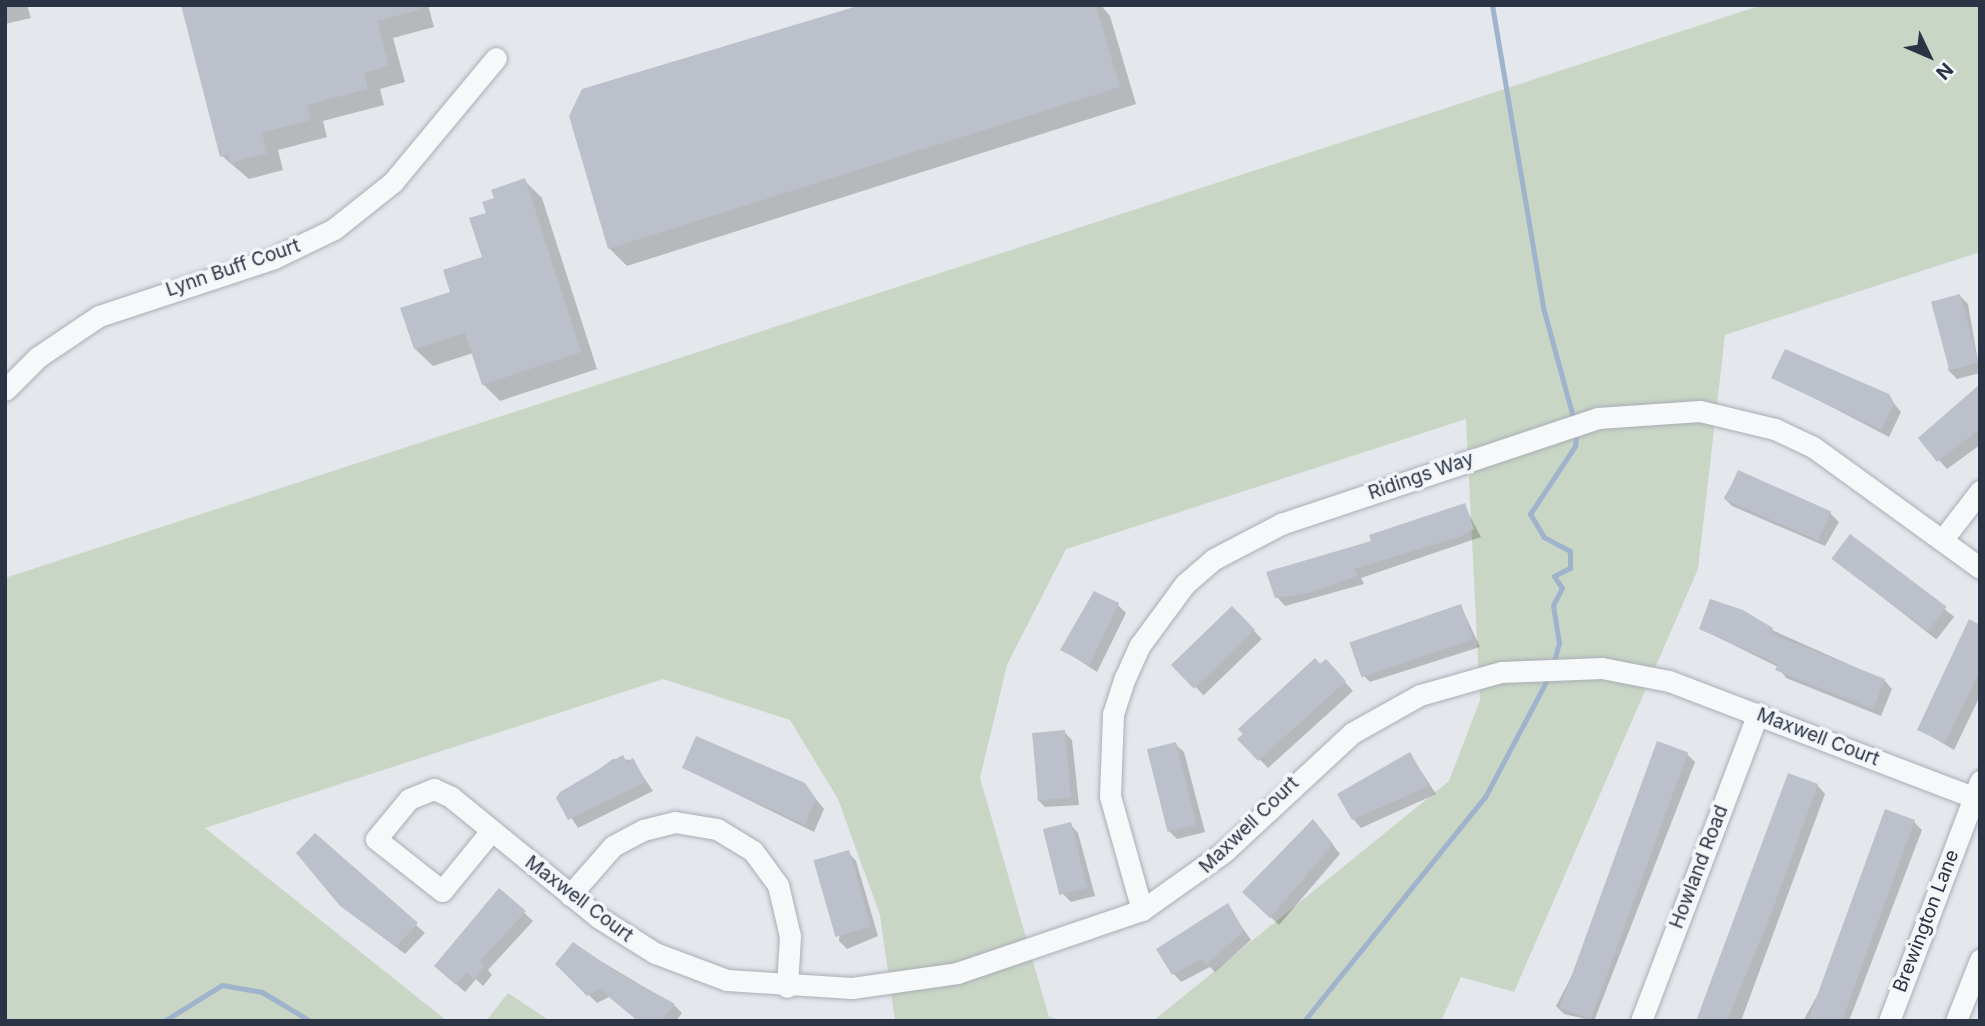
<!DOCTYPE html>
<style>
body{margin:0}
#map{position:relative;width:1985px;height:1026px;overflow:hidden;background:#e4e7ec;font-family:Inter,sans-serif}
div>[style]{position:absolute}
.green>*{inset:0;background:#c9d6c5}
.shadow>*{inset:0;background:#0003;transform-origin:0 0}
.stream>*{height:5px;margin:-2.5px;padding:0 2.5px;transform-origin:2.5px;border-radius:2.5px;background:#9fb4cc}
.building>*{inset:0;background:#bbc0ca;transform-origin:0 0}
.roads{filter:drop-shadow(0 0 2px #a9aeb7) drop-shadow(0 0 2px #a9aeb7)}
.minor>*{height:21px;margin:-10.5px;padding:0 10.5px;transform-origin:10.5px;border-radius:10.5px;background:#f7f8fa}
span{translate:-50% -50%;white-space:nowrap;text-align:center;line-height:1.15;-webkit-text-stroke:7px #f4f6f9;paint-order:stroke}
.street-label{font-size:19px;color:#2b3445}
.frame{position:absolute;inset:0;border:7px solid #2b3445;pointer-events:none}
.north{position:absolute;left:1894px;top:21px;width:70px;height:70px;-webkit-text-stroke:5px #f4f6f9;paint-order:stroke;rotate:134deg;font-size:19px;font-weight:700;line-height:28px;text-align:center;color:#2b3445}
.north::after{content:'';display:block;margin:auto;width:24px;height:32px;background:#2b3445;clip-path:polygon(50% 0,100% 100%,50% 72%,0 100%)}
</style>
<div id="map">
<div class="green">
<i style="clip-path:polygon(1762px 5px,1980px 5px,1980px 252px,1725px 335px,1698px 569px,1514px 992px,1461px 977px,1441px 1021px,1153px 1021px,1449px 781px,1480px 700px,1466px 419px,1066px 549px,1007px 665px,980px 778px,1049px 1017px,1066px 1021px,895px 1021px,880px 915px,838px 799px,790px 720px,663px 679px,205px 828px,447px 1021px,5px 1021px,5px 578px)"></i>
<i style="clip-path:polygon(508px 993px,550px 1021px,486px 1021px)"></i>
</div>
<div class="shadow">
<i style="clip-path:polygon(5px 5px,27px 5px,31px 18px,5px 24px)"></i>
<i style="clip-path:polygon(183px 5px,428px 5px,434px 27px,393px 38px,405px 82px,380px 89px,384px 105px,323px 121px,327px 137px,278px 150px,283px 170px,249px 179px,222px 156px)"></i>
<i style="clip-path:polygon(867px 5px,1101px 5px,1110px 16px,1136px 104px,627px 266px,610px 249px,570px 116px)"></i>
<i style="clip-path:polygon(524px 180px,542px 198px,597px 369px,500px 401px,483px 384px,473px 353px,433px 366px,415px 349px,484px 259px,496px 199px)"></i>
<i style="clip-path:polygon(1960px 296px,1968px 304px,1980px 373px,1957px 379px,1948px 370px)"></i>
<i style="clip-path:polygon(1774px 377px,1888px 396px,1901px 412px,1889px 437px)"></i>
<i style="clip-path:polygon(1980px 387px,1980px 445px,1947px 469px,1920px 439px)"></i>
<i style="clip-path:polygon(1739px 472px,1830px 513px,1839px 522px,1825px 546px,1732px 506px,1724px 498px)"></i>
<i style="clip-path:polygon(1464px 505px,1481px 537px,1361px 578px,1364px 584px,1285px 606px,1277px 597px,1373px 542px)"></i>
<i style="left:1851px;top:536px;width:131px;height:29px;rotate:38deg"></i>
<i style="clip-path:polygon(1118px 605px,1126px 613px,1097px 672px,1062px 649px)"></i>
<i style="clip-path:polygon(1461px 606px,1480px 647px,1370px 682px,1362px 674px)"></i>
<i style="left:1232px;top:608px;width:43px;height:81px;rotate:46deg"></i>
<i style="clip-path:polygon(1980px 626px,1980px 696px,1954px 750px,1919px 729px)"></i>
<i style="clip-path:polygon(1701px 629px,1772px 630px,1884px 680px,1892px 689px,1881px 716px,1786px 678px,1778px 667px)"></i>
<i style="clip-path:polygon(1321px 667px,1334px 670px,1353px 691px,1268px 768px,1240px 739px)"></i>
<i style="clip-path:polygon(1064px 732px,1072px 740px,1079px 805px,1045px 807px,1037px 799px)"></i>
<i style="clip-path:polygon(1175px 744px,1184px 752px,1205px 832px,1177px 839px,1169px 831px)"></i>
<i style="clip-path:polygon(1410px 754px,1436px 794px,1361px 828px,1353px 819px)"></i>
<i style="clip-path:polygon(1687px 754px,1695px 762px,1594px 1021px,1564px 1014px,1556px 1006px)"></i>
<i style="clip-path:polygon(613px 759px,632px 760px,653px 791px,578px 828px,559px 799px)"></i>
<i style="clip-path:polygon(684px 768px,804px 784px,824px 809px,814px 832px)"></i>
<i style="clip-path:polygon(1817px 785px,1825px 794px,1741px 1021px,1698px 1021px)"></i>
<i style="clip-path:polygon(1914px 822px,1922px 830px,1849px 1021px,1803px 1021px)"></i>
<i style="clip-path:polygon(1070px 824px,1078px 833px,1095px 896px,1071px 902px,1062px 893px)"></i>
<i style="clip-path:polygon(1321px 830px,1340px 854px,1279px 925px,1244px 892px)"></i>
<i style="clip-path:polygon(315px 836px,425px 933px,405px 954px,352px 913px)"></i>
<i style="clip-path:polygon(848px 852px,856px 861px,878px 936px,847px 949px,839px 941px)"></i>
<i style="clip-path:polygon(499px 890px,533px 921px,488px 970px,492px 975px,483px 986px,476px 979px,465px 992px,445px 974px)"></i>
<i style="clip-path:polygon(1227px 906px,1251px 940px,1215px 972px,1210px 967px,1181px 982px,1173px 973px)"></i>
<i style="clip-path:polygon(574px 945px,674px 1005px,682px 1013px,676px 1021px,638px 1021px,609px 997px,597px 1003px,557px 964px)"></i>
</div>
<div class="stream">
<i style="left:1492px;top:5px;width:310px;rotate:80.4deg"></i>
<i style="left:1544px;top:311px;width:114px;rotate:74.7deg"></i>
<i style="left:1553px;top:665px;width:23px;rotate:-75deg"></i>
<i style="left:1559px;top:643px;width:38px;rotate:-99deg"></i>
<i style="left:1553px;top:605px;width:19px;rotate:-62deg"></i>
<i style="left:1562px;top:588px;width:14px;rotate:-124deg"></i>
<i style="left:1554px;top:576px;width:18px;rotate:-27deg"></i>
<i style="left:1570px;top:568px;width:17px;rotate:-90deg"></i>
<i style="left:1570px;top:551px;width:30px;rotate:-152deg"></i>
<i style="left:1544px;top:537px;width:27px;rotate:-121deg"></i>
<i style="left:1530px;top:514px;width:82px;rotate:-56.5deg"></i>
<i style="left:1575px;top:446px;width:16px;rotate:-83deg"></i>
<i style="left:164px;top:1021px;width:68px;rotate:-31.8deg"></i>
<i style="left:222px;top:985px;width:41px;rotate:9.9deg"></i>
<i style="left:262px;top:992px;width:56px;rotate:31.1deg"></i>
<i style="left:1304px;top:1021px;width:288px;rotate:-51.1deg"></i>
<i style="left:1485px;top:797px;width:139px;rotate:-62.1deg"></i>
</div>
<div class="building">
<i style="clip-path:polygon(181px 5px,418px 5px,418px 10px,377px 21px,389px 66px,364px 73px,368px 89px,307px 105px,311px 120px,262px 133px,267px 153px,231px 163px,228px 155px,220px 157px)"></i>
<i style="clip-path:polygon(861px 5px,1096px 5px,1120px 87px,608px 249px,569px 116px,582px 89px)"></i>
<i style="clip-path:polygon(525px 178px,581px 352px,482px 385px,465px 333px,414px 349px,400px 308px,450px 292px,443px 270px,482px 257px,469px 218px,486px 213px,482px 202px,494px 198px,491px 190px)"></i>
<i style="left:1960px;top:294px;width:71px;height:30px;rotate:75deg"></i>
<i style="clip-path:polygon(1785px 349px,1889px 394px,1894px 403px,1881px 430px,1771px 378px)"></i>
<i style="clip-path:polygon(1980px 384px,1980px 429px,1937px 462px,1918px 438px)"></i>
<i style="left:1738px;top:470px;width:102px;height:32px;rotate:24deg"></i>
<i style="clip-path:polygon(1465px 503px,1474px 529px,1459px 537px,1354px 569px,1357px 576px,1309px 593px,1275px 598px,1266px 572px,1371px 541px,1369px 535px)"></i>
<i style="left:1850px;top:534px;width:121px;height:31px;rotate:37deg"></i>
<i style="clip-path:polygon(1094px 591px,1119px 603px,1089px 665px,1060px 650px)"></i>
<i style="clip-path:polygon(1710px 599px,1743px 610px,1773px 628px,1771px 634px,1885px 679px,1873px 709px,1775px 670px,1778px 664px,1699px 629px)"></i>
<i style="left:1461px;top:604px;width:37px;height:118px;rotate:71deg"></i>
<i style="left:1232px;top:606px;width:33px;height:85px;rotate:46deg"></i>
<i style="clip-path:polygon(1969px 619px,1980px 625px,1980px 670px,1945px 743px,1917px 730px)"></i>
<i style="clip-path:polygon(1315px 658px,1320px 664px,1326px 659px,1346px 681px,1258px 761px,1237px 739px,1243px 734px,1238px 729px)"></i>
<i style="left:1065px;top:730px;width:68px;height:33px;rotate:85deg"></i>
<i style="clip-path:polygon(696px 736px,805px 783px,816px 799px,805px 825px,682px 768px)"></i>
<i style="left:1657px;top:741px;width:33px;height:284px;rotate:20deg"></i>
<i style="left:1176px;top:742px;width:85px;height:30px;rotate:76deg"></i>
<i style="clip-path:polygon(1410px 752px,1429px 786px,1352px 820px,1337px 794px)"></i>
<i style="clip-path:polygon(623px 755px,627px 762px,633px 758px,646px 782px,568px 820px,556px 798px,560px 792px)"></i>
<i style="clip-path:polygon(1788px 773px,1818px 784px,1771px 914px,1727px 1021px,1696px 1021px)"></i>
<i style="left:1885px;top:809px;width:32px;height:228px;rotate:20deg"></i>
<i style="clip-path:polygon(1313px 819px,1333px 844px,1270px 918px,1242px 892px)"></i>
<i style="left:1071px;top:822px;width:68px;height:29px;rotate:76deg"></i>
<i style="clip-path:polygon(315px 833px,418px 923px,396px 947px,340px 906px,296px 853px)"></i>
<i style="left:849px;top:850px;width:80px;height:37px;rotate:74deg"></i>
<i style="clip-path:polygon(499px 888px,526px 911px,480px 961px,485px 966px,474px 979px,467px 972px,456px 985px,434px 966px)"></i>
<i style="clip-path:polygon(1228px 903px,1244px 931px,1206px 965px,1202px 959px,1172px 975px,1156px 949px)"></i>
<i style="clip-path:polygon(573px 942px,615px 971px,675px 1004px,661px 1021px,639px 1021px,600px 989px,587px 996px,555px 964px)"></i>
</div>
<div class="roads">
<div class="minor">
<i style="left:5px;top:390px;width:47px;rotate:-45deg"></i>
<i style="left:38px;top:357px;width:73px;rotate:-33.9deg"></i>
<i style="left:99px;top:316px;width:184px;rotate:-18.3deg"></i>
<i style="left:274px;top:258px;width:67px;rotate:-25.8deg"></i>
<i style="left:334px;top:229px;width:75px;rotate:-38.5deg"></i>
<i style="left:393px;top:182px;width:161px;rotate:-50.3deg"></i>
<i style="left:1943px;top:539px;width:61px;rotate:-52.4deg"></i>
<i style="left:491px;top:831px;width:77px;rotate:129.2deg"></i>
<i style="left:442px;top:891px;width:84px;rotate:-141.8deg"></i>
<i style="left:376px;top:839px;width:52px;rotate:-50.5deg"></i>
<i style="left:409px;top:799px;width:27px;rotate:-22deg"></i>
<i style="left:434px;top:789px;width:19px;rotate:25deg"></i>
<i style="left:451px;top:797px;width:190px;rotate:39.2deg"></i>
<i style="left:598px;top:917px;width:67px;rotate:32.3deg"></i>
<i style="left:655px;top:953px;width:77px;rotate:20.6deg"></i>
<i style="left:727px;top:980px;width:125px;rotate:3.7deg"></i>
<i style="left:852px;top:988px;width:106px;rotate:-8.1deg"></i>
<i style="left:957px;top:973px;width:195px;rotate:-18.8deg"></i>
<i style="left:1142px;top:910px;width:100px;rotate:-35.3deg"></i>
<i style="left:1224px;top:852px;width:175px;rotate:-42.9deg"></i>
<i style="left:1352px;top:733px;width:78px;rotate:-29.2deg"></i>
<i style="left:1420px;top:695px;width:84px;rotate:-15.9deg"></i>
<i style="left:1501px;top:672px;width:101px;rotate:-2.3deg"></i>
<i style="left:1602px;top:668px;width:68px;rotate:11deg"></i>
<i style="left:1669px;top:681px;width:333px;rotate:20.9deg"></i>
<i style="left:570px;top:895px;width:65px;rotate:-48.7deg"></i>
<i style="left:613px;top:846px;width:34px;rotate:-28deg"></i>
<i style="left:643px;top:830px;width:33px;rotate:-14deg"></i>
<i style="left:675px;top:822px;width:43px;rotate:9.5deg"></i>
<i style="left:717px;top:829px;width:42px;rotate:31.4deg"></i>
<i style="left:753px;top:851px;width:42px;rotate:53.7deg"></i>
<i style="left:778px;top:885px;width:52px;rotate:76.8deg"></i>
<i style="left:790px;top:936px;width:51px;rotate:93.4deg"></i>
<i style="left:1142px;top:910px;width:118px;rotate:-105.7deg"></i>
<i style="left:1110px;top:796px;width:82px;rotate:-87.9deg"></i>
<i style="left:1113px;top:714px;width:38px;rotate:-72deg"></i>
<i style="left:1125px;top:678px;width:36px;rotate:-66deg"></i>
<i style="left:1140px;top:645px;width:76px;rotate:-53.6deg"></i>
<i style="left:1185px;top:584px;width:38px;rotate:-41deg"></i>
<i style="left:1214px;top:559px;width:76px;rotate:-27.6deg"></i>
<i style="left:1281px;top:524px;width:334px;rotate:-18.5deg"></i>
<i style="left:1598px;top:418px;width:102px;rotate:-3.9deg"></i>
<i style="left:1700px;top:411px;width:77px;rotate:13.5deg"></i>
<i style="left:1775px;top:429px;width:42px;rotate:25.3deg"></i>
<i style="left:1813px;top:447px;width:206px;rotate:35.9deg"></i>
<i style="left:1641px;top:1021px;width:329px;rotate:-69.2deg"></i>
<i style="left:1889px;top:1021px;width:257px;rotate:-69.2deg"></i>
<i style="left:1956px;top:1021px;width:66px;rotate:-68.5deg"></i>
</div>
</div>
<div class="street-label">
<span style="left:233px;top:268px;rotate:-19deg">Lynn Buff Court</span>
<span style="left:1421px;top:476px;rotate:-19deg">Ridings Way</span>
<span style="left:1818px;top:737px;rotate:21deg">Maxwell Court</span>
<span style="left:1249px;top:825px;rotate:-44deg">Maxwell Court</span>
<span style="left:1699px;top:867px;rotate:-69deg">Howland Road</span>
<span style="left:579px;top:899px;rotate:37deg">Maxwell Court</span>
<span style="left:1926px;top:921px;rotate:-69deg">Brewington Lane</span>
</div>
<div class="frame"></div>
<div class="north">N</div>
</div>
